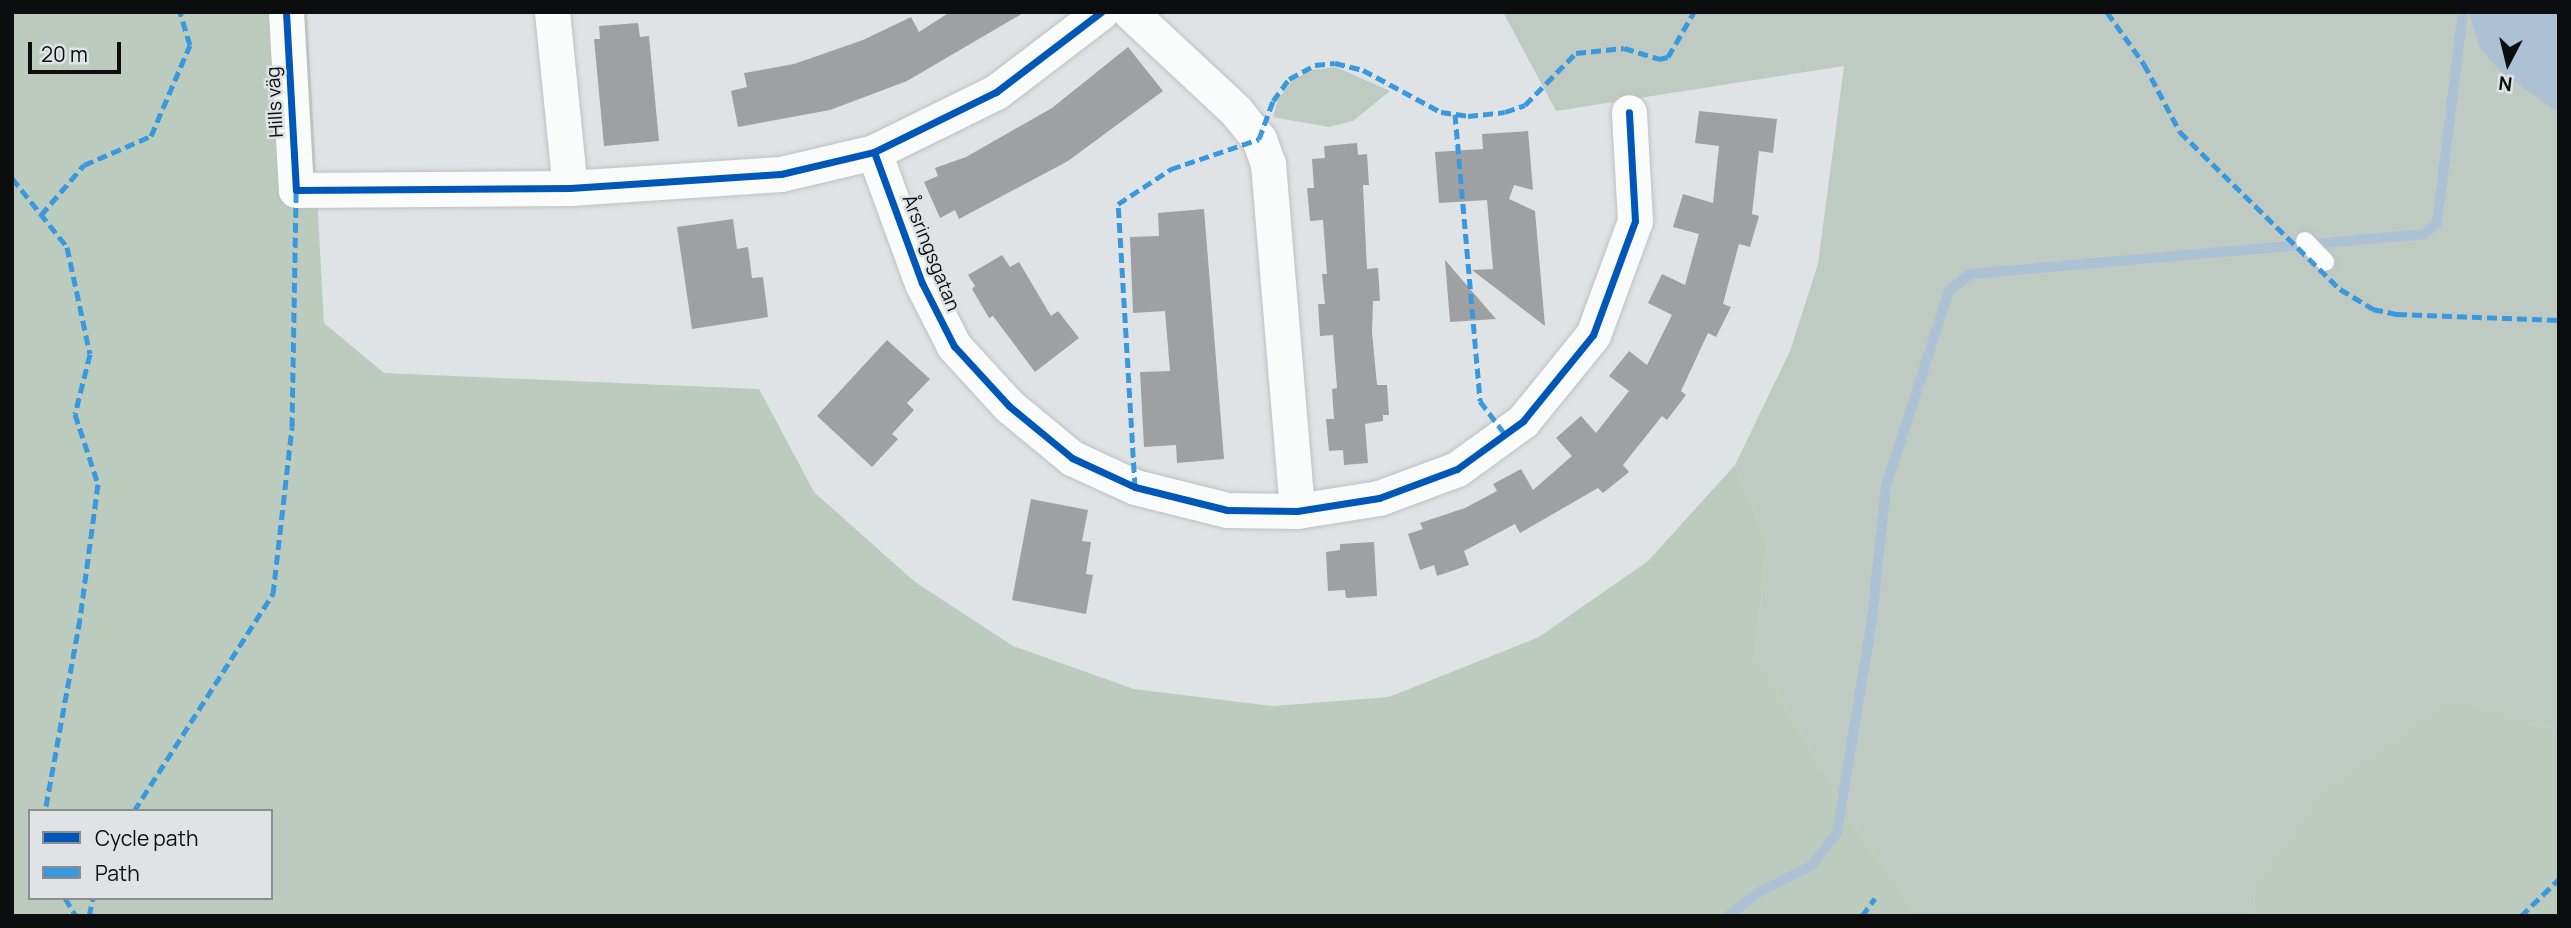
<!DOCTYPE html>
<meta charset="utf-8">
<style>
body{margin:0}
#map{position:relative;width:2571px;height:928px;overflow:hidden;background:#e0e3e5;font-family:Manrope,sans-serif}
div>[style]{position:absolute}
.green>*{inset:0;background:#bfcac2}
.forest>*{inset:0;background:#bbccbe}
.water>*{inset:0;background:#acc2d4}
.stream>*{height:10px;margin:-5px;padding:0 5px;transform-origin:5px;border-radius:5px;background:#acc2d4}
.building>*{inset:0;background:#9fa0a1}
.roads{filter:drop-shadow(0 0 2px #bec0c2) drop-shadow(0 0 2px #bec0c2)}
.lane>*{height:18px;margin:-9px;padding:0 9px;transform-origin:9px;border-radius:9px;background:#fafbfb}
.street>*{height:35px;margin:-17.5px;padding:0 17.5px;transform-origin:17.5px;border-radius:17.5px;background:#fafbfb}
.quiet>*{height:5px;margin-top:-2.5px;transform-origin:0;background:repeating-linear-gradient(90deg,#3a99de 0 10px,transparent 0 15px)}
.cycleway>*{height:7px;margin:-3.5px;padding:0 3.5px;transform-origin:3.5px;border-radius:3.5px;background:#0057b8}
span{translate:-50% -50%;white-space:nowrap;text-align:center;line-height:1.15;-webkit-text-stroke:5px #dfe3e6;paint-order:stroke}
.street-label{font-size:19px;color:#0c0d0e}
.frame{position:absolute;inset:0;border:14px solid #0c0d0e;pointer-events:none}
.legend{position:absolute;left:28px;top:809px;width:245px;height:91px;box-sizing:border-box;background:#dfe3e6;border:2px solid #8b8d90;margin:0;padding:9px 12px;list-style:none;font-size:21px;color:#0c0d0e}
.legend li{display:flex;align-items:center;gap:14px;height:35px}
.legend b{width:35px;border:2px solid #8b8d90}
.north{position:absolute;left:2473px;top:28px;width:70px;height:70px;-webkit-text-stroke:5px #dfe3e6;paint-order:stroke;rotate:187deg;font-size:19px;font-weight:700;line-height:28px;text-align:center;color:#0c0d0e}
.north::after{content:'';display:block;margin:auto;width:24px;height:32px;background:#0c0d0e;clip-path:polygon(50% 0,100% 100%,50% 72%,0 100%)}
.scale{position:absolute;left:28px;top:42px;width:93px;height:32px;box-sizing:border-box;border:4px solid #0c0d0e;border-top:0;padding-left:9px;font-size:21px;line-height:24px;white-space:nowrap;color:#0c0d0e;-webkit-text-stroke:5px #dfe3e6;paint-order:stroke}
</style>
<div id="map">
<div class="green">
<i style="clip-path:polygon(1503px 12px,2559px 12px,2559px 730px,2450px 705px,2255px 893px,2253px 916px,1918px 916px,1860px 835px,1755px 656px,1767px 543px,1735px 465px,1790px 351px,1818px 264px,1844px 66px,1556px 111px)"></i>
<i style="clip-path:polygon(1336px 67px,1390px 91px,1353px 121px,1329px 127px,1273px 117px,1278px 99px,1293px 80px,1312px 70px)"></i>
</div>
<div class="forest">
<i style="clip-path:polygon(evenodd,12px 12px,307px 12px,324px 323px,384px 373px,759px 389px,814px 492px,915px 582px,1013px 646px,1134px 689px,1273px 706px,1389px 697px,1539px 637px,1648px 561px,1735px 465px,1767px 543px,1755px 656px,1860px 835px,1918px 916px,12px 916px,12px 12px,30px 811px,271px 811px,271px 898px,30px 898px,30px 811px)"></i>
<i style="clip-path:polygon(2450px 704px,2559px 730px,2559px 916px,2253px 916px,2255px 893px,2323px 795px)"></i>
</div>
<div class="water">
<i style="clip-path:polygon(2469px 12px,2559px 12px,2559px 113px,2501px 72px,2480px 48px)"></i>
</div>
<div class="stream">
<i style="left:1728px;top:916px;width:37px;rotate:-38deg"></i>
<i style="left:1757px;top:893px;width:60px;rotate:-26.6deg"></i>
<i style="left:1811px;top:866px;width:42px;rotate:-51.8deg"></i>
<i style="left:1837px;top:833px;width:217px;rotate:-80.7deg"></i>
<i style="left:1872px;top:619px;width:134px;rotate:-84deg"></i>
<i style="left:1886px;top:486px;width:205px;rotate:-72.1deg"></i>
<i style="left:1949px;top:291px;width:27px;rotate:-39deg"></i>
<i style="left:1970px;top:274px;width:456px;rotate:-5deg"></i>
<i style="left:2424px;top:234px;width:17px;rotate:-40deg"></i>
<i style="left:2437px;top:223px;width:213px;rotate:-83deg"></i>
</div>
<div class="building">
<i style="clip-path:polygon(950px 12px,1025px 12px,907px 81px,830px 110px,738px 127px,731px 91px,747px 87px,744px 73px,794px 64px,863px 40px,911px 17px,919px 32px)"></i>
<i style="clip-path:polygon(638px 23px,640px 37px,649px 36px,659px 141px,604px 146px,594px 39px,600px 39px,599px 26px)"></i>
<i style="clip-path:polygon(1128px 47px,1163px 91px,1068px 161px,959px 219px,955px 210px,940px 218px,924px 182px,938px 176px,935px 168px,966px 157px,1052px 108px)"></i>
<i style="clip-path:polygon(1699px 111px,1777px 119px,1773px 153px,1759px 151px,1752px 214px,1759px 216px,1750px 247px,1739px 244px,1723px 304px,1731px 307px,1716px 337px,1708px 333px,1681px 391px,1686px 395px,1667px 420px,1662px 416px,1623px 465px,1629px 472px,1603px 493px,1598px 488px,1520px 533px,1515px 524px,1464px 551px,1469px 565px,1437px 576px,1434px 565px,1420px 570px,1408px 534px,1423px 529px,1420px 523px,1465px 508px,1497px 491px,1493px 484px,1521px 469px,1533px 490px,1572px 456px,1556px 438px,1581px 416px,1596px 433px,1629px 391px,1609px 376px,1629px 351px,1647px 365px,1672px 315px,1648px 303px,1662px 274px,1685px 285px,1699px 234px,1673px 227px,1683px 194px,1713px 203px,1719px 146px,1695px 143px)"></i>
<i style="clip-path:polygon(1528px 131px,1533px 190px,1514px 185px,1509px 199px,1535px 211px,1545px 326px,1472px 270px,1493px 269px,1487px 200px,1439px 203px,1435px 152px,1483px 149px,1482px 134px)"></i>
<i style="clip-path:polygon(1357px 143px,1358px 155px,1367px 154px,1369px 185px,1363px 185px,1367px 269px,1378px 268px,1380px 301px,1373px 301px,1372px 332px,1377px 385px,1387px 385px,1389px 415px,1383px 415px,1383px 421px,1365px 424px,1368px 463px,1344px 465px,1343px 450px,1329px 451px,1326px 419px,1334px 419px,1332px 389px,1337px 388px,1333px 335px,1320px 336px,1318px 304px,1325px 304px,1322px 274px,1327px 274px,1323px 220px,1310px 221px,1307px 188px,1314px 188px,1312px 159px,1325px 158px,1324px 146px)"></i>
<i style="clip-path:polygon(1204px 209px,1224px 459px,1177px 463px,1176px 445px,1144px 447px,1140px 372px,1170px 371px,1165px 311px,1133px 313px,1130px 237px,1159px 236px,1158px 213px)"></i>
<i style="clip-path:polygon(733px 219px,737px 249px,748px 247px,752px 278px,763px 277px,768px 317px,692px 329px,677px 227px)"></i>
<i style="clip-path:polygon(1002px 255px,1010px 267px,1019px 262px,1051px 316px,1058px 311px,1079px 338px,1035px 372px,993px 316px,989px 318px,972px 289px,975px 286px,968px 275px)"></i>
<i style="clip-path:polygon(1445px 260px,1496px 319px,1450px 322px)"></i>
<i style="clip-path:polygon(887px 340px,930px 379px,907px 403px,914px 410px,892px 434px,898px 439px,872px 467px,817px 416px)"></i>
<i style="clip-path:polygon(1031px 499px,1088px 510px,1082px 541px,1091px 542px,1086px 574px,1093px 575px,1086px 614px,1012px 600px)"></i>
<i style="clip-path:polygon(1374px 542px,1377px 596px,1346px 598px,1345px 590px,1328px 591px,1326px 552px,1340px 550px,1340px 544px)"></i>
</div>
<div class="roads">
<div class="lane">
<i style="left:2305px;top:241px;width:29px;rotate:46deg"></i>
</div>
<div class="street">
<i style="left:286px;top:12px;width:178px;rotate:86.8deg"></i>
<i style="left:296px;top:190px;width:274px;rotate:-0.4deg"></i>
<i style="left:570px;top:188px;width:211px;rotate:-3.8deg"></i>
<i style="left:781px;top:174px;width:96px;rotate:-13.3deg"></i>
<i style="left:874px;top:152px;width:136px;rotate:-26.2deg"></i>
<i style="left:996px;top:92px;width:132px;rotate:-37.3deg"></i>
<i style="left:552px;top:12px;width:177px;rotate:84.2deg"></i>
<i style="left:1130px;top:12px;width:145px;rotate:43deg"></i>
<i style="left:1236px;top:111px;width:36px;rotate:51deg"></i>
<i style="left:1259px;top:139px;width:27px;rotate:70deg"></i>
<i style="left:1268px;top:164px;width:348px;rotate:85.2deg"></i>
<i style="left:874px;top:152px;width:140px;rotate:69.9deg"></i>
<i style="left:922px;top:283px;width:71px;rotate:63.1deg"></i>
<i style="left:954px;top:346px;width:81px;rotate:47.5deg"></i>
<i style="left:1009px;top:406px;width:82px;rotate:39.5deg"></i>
<i style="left:1072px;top:458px;width:69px;rotate:24.7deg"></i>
<i style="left:1135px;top:487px;width:95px;rotate:14deg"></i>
<i style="left:1227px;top:510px;width:70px;rotate:0.8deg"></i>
<i style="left:1297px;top:511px;width:83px;rotate:-9deg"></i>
<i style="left:1379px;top:498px;width:83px;rotate:-20.4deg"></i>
<i style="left:1457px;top:469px;width:82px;rotate:-36deg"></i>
<i style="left:1523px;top:421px;width:111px;rotate:-50.9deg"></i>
<i style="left:1593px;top:335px;width:121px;rotate:-69.8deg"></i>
<i style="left:1635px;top:221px;width:109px;rotate:-93.2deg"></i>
</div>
</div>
<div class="quiet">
<i style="left:2107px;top:12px;width:64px;rotate:54.6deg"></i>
<i style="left:2144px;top:64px;width:77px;rotate:62.1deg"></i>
<i style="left:2180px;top:132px;width:224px;rotate:44.5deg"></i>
<i style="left:2340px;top:289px;width:39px;rotate:31deg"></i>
<i style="left:2373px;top:309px;width:25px;rotate:12deg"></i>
<i style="left:2397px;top:314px;width:162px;rotate:2.1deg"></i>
<i style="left:1455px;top:114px;width:288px;rotate:85deg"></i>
<i style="left:1480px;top:401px;width:41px;rotate:52.9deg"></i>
<i style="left:12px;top:178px;width:88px;rotate:51.4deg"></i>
<i style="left:67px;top:247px;width:109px;rotate:77.9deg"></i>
<i style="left:90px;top:354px;width:62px;rotate:104deg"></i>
<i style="left:75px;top:414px;width:74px;rotate:71.8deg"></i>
<i style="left:98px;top:484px;width:136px;rotate:97.6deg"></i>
<i style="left:80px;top:619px;width:195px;rotate:100.3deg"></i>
<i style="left:41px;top:215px;width:66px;rotate:-49.3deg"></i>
<i style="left:84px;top:165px;width:73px;rotate:-23.4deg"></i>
<i style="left:151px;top:136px;width:99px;rotate:-66.8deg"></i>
<i style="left:190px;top:45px;width:34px;rotate:-107deg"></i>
<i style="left:1135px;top:487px;width:284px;rotate:-93.4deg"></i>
<i style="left:1118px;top:204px;width:64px;rotate:-33.4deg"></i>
<i style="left:1171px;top:169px;width:93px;rotate:-18.8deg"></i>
<i style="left:1259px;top:139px;width:40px;rotate:-69.8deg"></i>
<i style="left:1273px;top:101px;width:27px;rotate:-54deg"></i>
<i style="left:1289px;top:79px;width:30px;rotate:-28deg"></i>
<i style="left:1315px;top:65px;width:20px;rotate:-6deg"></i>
<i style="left:1335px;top:63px;width:29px;rotate:14deg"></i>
<i style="left:1363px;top:70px;width:89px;rotate:28.3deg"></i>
<i style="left:1441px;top:112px;width:27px;rotate:8deg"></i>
<i style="left:1468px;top:116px;width:37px;rotate:-6deg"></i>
<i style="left:1505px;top:112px;width:21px;rotate:-19deg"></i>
<i style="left:1525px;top:105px;width:73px;rotate:-45.6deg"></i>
<i style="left:1576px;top:53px;width:48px;rotate:-5.9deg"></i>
<i style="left:1624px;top:48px;width:37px;rotate:17deg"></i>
<i style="left:1659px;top:59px;width:9px;rotate:-13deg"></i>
<i style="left:1668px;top:57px;width:52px;rotate:-60deg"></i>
<i style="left:134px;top:811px;width:258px;rotate:-57.4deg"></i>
<i style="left:273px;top:594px;width:168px;rotate:-83.5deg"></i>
<i style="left:292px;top:427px;width:237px;rotate:-89deg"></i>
<i style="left:65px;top:898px;width:21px;rotate:59deg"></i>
<i style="left:89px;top:916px;width:18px;rotate:-77deg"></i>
<i style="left:1862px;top:916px;width:22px;rotate:-54deg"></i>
<i style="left:2521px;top:916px;width:53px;rotate:-44.2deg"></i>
</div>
<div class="cycleway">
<i style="left:286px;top:12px;width:178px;rotate:86.8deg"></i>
<i style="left:296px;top:190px;width:274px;rotate:-0.4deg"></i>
<i style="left:570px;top:188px;width:211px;rotate:-3.8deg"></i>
<i style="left:781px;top:174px;width:96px;rotate:-13.3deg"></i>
<i style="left:874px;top:152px;width:136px;rotate:-26.2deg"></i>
<i style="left:996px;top:92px;width:132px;rotate:-37.3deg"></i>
<i style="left:874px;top:152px;width:140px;rotate:69.9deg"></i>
<i style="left:922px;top:283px;width:71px;rotate:63.1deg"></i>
<i style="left:954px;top:346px;width:81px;rotate:47.5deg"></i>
<i style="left:1009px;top:406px;width:82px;rotate:39.5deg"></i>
<i style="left:1072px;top:458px;width:69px;rotate:24.7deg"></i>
<i style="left:1135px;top:487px;width:95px;rotate:14deg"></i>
<i style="left:1227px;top:510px;width:70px;rotate:0.8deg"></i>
<i style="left:1297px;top:511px;width:83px;rotate:-9deg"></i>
<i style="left:1379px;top:498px;width:83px;rotate:-20.4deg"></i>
<i style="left:1457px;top:469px;width:82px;rotate:-36deg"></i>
<i style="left:1523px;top:421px;width:111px;rotate:-50.9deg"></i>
<i style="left:1593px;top:335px;width:121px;rotate:-69.8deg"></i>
<i style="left:1635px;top:221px;width:109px;rotate:-93.2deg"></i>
</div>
<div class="street-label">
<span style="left:275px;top:102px;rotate:-93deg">Hills väg</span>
<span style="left:931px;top:253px;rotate:68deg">Årsringsgatan</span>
</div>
<div class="frame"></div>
<ul class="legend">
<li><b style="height:9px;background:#0057b8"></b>Cycle path</li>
<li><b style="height:9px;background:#3a99de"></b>Path</li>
</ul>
<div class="north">N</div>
<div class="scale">20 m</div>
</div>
